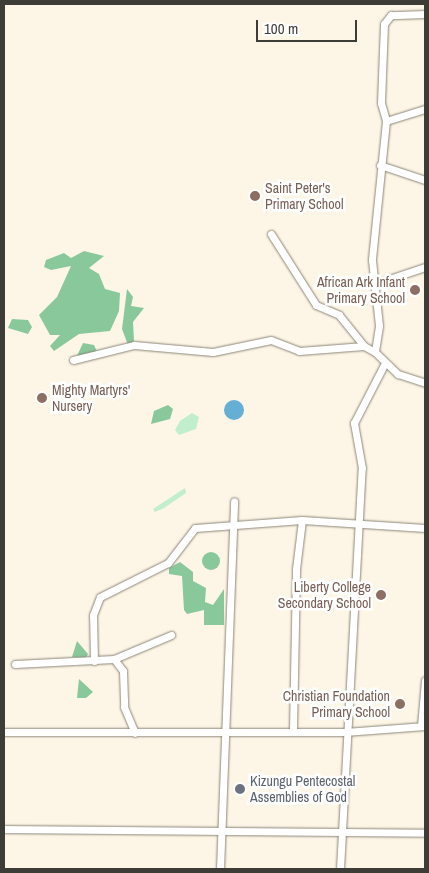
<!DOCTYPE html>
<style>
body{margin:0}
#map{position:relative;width:429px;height:873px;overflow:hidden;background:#fdf6e7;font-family:"Archivo Narrow",sans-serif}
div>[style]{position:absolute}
.green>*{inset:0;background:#c1eecc}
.forest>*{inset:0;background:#89c89a}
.round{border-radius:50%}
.water>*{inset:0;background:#64afd3}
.roads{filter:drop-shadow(0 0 1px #8c8678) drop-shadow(0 0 1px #8c8678)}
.minor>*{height:7px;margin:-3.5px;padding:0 3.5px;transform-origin:3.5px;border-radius:3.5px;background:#fff}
.dots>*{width:14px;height:14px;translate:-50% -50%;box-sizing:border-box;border:2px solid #fff;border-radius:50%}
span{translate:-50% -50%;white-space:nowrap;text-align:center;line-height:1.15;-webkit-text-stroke:5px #fff;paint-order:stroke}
.education-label{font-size:14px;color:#785e54}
.left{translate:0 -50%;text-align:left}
.right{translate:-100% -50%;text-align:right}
.worship-label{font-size:14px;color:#5b616d}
.frame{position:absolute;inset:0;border:5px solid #3e3c36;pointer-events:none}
.scale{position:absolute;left:256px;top:20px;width:101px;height:22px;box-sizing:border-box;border:2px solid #3e3c36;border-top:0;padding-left:6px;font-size:15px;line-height:18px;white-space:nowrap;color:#3e3c36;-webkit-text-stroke:4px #fff;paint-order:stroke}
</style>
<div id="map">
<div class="green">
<i style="clip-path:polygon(192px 413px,199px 417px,196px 429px,179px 435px,175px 430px,180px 421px)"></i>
<i style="clip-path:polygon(185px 488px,186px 493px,164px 508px,155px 512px,153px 509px)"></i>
</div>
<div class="forest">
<i style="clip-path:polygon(84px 251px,104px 256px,89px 268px,99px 274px,105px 289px,120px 293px,119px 311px,110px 331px,79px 334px,54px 351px,50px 346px,60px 335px,50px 335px,39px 315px,57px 297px,71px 266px,51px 270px,44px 267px,46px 260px,64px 253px,71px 258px)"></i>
<i style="clip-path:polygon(127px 289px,133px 297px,131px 306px,144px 308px,133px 322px,134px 341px,128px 345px,122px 329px)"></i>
<i style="clip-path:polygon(12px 319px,28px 320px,32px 327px,28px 334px,8px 328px)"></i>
<i style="clip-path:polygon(83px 343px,94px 345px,98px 354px,93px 360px,76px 358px)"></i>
<i style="clip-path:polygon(168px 405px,173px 409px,170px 419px,151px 424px,154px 411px)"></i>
<i class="round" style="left:202px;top:552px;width:18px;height:18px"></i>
<i style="clip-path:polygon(180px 562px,193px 572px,193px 581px,206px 588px,205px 602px,213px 605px,224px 589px,224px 625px,204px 625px,204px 610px,187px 614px,184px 610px,182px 576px,169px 574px,169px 568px)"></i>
<i style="clip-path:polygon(77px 641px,88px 654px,86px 658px,72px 657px)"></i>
<i style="clip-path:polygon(79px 679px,93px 692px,86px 698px,77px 698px)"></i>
</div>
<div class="water">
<i class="round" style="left:224px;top:400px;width:20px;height:20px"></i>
</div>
<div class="roads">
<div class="minor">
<i style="left:425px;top:14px;width:34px;rotate:178deg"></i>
<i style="left:391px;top:15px;width:11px;rotate:128deg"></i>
<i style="left:384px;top:24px;width:79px;rotate:92.2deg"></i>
<i style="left:381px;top:103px;width:19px;rotate:74deg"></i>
<i style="left:386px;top:121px;width:140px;rotate:95.8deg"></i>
<i style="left:372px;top:260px;width:66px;rotate:83.9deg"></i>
<i style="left:379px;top:326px;width:26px;rotate:99deg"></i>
<i style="left:375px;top:352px;width:32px;rotate:44deg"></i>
<i style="left:398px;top:374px;width:28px;rotate:18deg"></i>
<i style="left:386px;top:121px;width:41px;rotate:-17.1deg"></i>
<i style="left:380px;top:165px;width:47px;rotate:18.4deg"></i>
<i style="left:271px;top:234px;width:84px;rotate:57.6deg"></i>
<i style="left:316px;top:305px;width:25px;rotate:23deg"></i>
<i style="left:339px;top:315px;width:40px;rotate:51deg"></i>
<i style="left:377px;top:283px;width:51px;rotate:-18.4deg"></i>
<i style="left:73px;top:360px;width:63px;rotate:-13.8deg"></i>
<i style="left:134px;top:345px;width:79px;rotate:5.1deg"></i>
<i style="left:213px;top:352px;width:59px;rotate:-11.7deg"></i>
<i style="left:271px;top:340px;width:30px;rotate:21deg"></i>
<i style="left:299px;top:351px;width:65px;rotate:-4.4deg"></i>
<i style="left:364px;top:346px;width:13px;rotate:29deg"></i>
<i style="left:114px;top:659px;width:15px;rotate:53deg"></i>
<i style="left:123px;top:671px;width:36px;rotate:88deg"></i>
<i style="left:124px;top:707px;width:28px;rotate:67deg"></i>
<i style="left:94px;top:661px;width:46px;rotate:-91.2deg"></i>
<i style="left:93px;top:615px;width:19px;rotate:-69deg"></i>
<i style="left:100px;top:597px;width:76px;rotate:-26.6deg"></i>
<i style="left:168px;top:563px;width:44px;rotate:-52.4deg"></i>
<i style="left:195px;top:528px;width:107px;rotate:-4.3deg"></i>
<i style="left:302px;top:520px;width:123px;rotate:3.7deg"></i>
<i style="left:15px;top:664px;width:99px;rotate:-2.9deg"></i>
<i style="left:114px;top:659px;width:62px;rotate:-22.8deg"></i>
<i style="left:421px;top:726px;width:46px;rotate:-85deg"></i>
<i style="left:293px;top:729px;width:160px;rotate:-88.9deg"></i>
<i style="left:296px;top:569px;width:49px;rotate:-83deg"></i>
<i style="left:4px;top:732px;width:341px"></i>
<i style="left:345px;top:732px;width:80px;rotate:-4.3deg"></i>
<i style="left:4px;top:829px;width:421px;rotate:0.5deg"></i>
<i style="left:220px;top:869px;width:368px;rotate:-87.8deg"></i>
<i style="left:340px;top:869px;width:402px;rotate:-86.9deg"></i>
<i style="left:362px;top:468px;width:46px;rotate:-100.1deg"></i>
<i style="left:354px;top:423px;width:65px;rotate:-62.7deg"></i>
</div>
</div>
<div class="dots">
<i style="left:255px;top:196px;background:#8d6e63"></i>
<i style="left:415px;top:290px;background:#8d6e63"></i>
<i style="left:42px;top:398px;background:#8d6e63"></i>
<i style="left:381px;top:595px;background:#8d6e63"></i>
<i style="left:400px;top:704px;background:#8d6e63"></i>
<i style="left:240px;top:789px;background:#6b7280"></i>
</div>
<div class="education-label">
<span class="left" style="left:265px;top:196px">Saint Peter's<br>Primary School</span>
<span class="right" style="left:405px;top:290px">African Ark Infant<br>Primary School</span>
<span class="left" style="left:52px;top:398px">Mighty Martyrs'<br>Nursery</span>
<span class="right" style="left:371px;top:595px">Liberty College<br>Secondary School</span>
<span class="right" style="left:390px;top:704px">Christian Foundation<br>Primary School</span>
</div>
<div class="worship-label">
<span class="left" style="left:250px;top:789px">Kizungu Pentecostal<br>Assemblies of God</span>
</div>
<div class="frame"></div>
<div class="scale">100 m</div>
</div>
